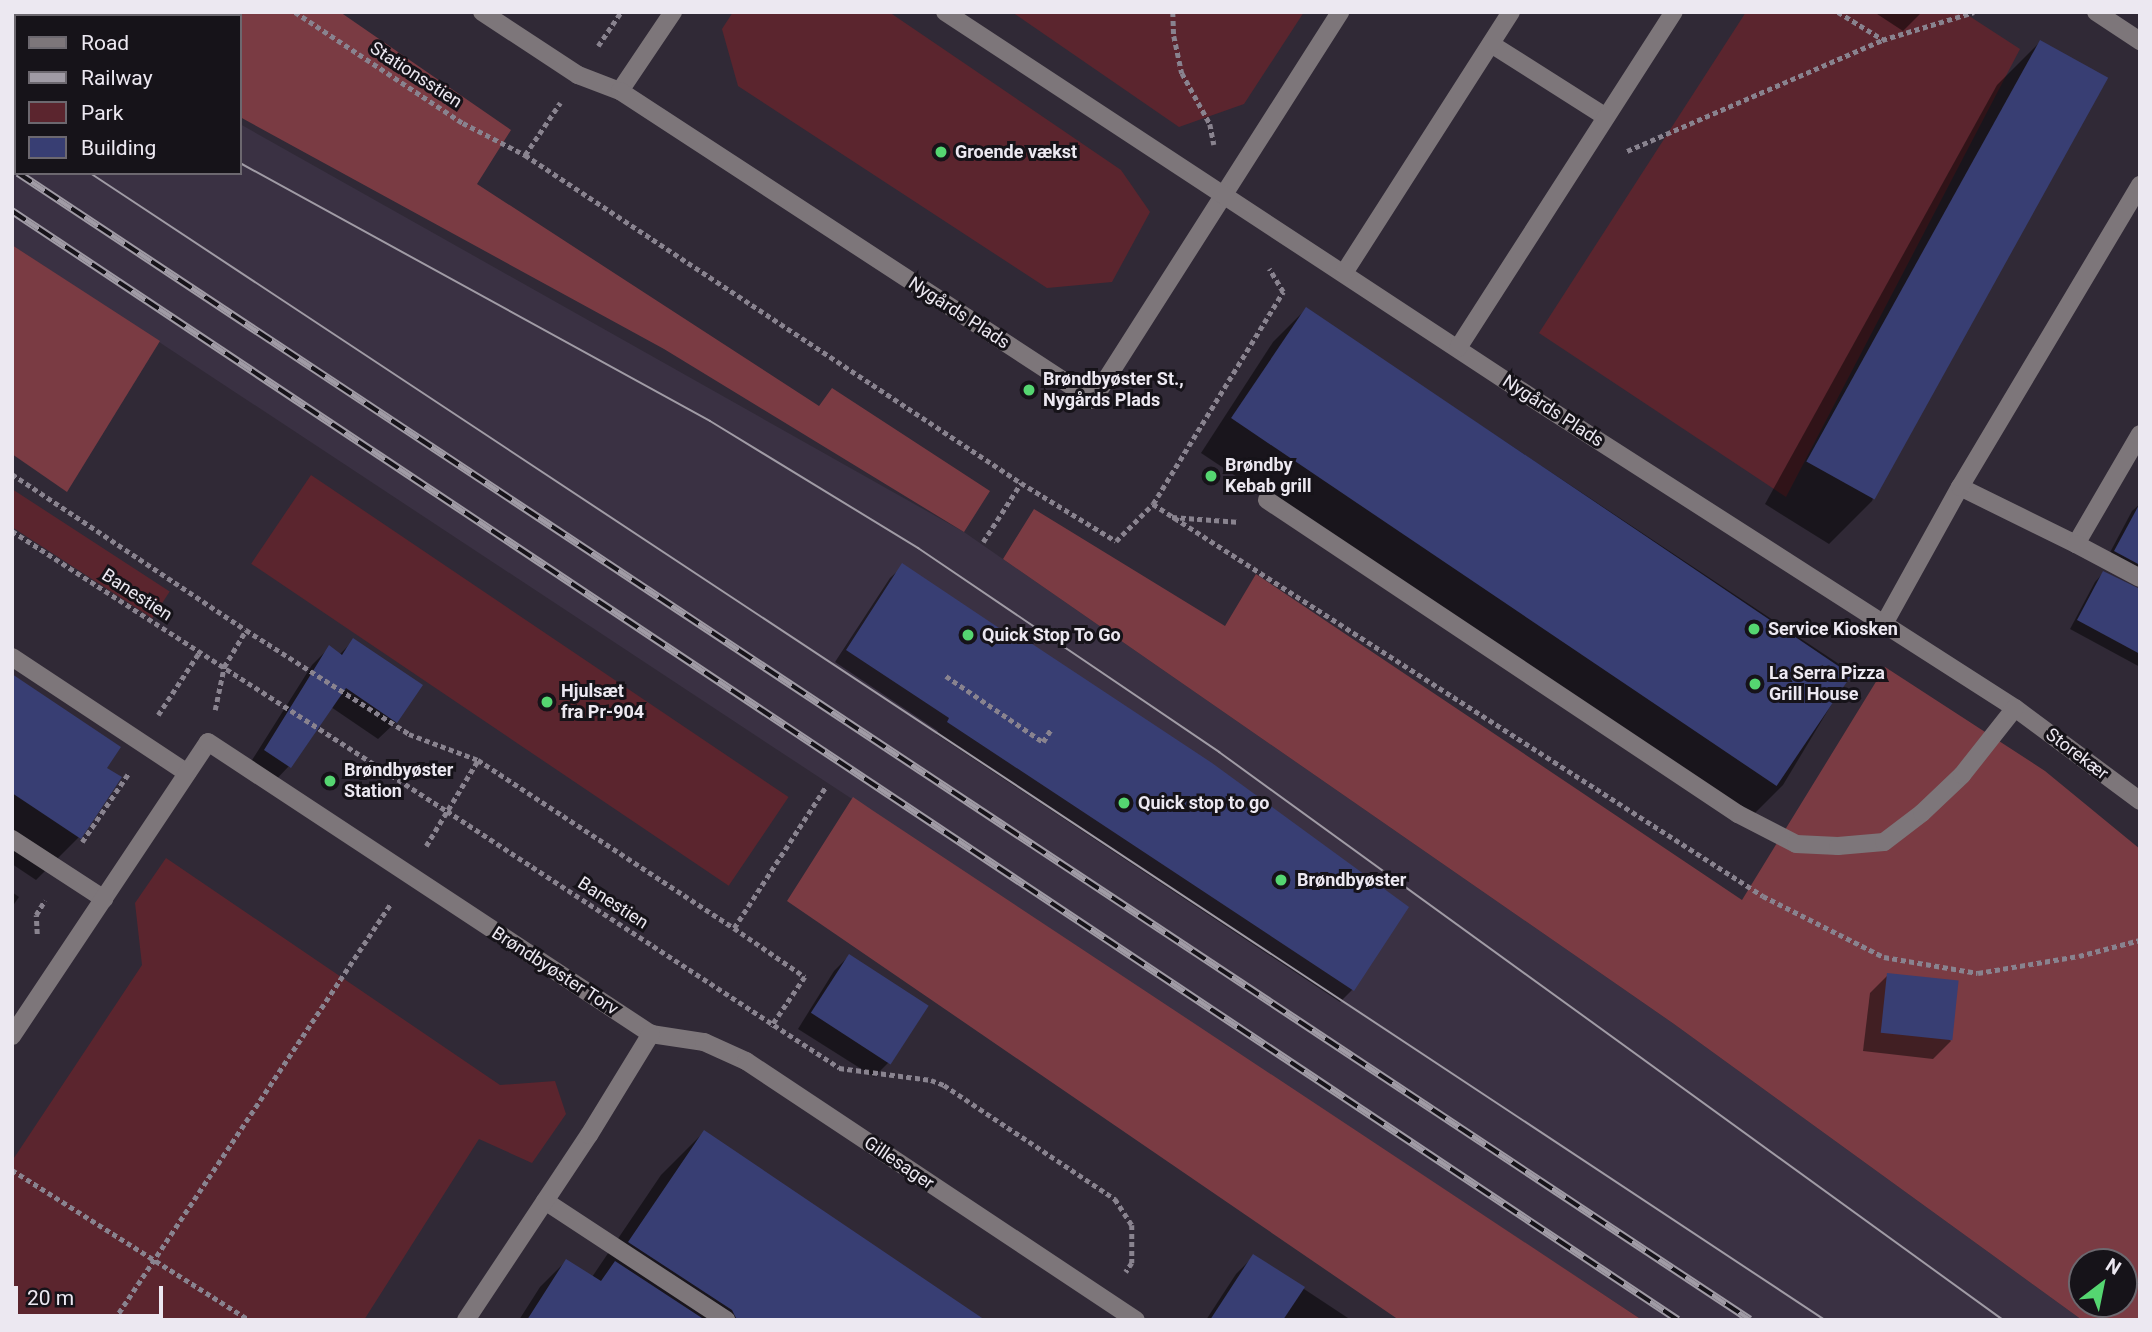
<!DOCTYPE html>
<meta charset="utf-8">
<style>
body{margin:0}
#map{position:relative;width:2152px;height:1332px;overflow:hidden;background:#302936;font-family:Roboto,sans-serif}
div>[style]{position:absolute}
.built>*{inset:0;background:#3a3143}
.green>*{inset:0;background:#5b252e;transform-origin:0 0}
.forest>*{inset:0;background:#7a3b43}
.shadow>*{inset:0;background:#0007}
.building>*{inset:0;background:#383e73;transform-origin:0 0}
.path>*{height:4.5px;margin-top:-2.25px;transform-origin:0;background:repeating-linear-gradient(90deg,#89838f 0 5px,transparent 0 8.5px)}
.minor>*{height:18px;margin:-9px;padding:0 9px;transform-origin:9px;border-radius:9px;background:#7d767a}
.tram>*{height:2px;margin:-1px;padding:0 1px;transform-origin:1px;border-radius:1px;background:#a09ba5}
.rail>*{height:8px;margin-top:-4px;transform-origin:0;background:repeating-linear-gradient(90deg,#161319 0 16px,#a09ba5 0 32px);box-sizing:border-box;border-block:2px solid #a09ba5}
.dots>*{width:19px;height:19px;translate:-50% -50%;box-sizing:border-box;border:4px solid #161319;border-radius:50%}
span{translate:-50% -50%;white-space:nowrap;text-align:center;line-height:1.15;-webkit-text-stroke:6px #161319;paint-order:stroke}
.street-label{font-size:18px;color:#ece8f1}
.poi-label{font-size:18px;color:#ece8f1;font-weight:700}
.left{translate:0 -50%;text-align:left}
.frame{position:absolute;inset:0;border:14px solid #ece8f1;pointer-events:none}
.legend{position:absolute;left:14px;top:14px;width:228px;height:161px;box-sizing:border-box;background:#161319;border:2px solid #6c686f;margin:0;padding:9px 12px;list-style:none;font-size:21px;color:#ece8f1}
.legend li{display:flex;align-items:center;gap:14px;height:35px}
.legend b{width:35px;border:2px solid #6c686f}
.north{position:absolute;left:2068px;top:1248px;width:70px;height:70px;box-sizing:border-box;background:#161319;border:2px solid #6c686f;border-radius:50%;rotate:32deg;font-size:19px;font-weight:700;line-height:28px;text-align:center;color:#ece8f1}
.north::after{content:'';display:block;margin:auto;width:24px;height:32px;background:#55d671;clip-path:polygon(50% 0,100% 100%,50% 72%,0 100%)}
.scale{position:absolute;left:14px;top:1286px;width:149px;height:32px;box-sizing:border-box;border:4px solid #ece8f1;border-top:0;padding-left:9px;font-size:21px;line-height:24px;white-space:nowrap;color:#ece8f1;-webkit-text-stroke:5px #161319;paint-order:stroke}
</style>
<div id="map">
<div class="built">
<i style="clip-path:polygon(12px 12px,42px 12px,49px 16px,16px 16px,16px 173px,240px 173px,240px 124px,964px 532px,1674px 1024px,2082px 1320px,1642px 1320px,12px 245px)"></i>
</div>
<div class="green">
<i style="clip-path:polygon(733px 12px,889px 12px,1121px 170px,1150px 212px,1112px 282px,1047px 288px,738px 86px,722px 29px)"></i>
<i style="clip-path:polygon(1012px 12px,1304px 12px,1244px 104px,1179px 127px)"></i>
<i style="clip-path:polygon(1746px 12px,1963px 12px,2020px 49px,1786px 497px,1539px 333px)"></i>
<i style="left:311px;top:475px;width:576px;height:107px;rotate:34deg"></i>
<i style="left:12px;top:489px;width:188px;height:32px;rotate:33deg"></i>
<i style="clip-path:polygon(166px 858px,500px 1085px,555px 1081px,566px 1114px,532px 1163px,479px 1139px,364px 1320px,12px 1320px,12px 1161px,142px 965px,135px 903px)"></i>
</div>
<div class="forest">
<i style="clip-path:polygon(49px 12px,340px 12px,511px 130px,477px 184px,819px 406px,832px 388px,990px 491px,964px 532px,664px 349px,240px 117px,240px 16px,55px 16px)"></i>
<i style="clip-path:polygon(12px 245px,160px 341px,67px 492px,12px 454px)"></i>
<i style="clip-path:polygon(evenodd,1034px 509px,1225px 626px,1256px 574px,1742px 900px,1885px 667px,2045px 771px,2140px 849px,2140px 1320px,2082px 1320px,1674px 1024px,1003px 559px,1034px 509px,2082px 1262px,2124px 1262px,2124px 1304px,2082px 1304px,2082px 1262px)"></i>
<i style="clip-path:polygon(853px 797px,872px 810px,1642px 1320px,1399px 1320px,787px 901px)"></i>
</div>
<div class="shadow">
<i style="clip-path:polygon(1874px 12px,1922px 12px,1903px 31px)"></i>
<i style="clip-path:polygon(2040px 42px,1872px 501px,1829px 544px,1765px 504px,1997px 85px)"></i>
<i style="clip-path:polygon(1306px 309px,1851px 672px,1783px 785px,1750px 818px,1201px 453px,1273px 342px)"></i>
<i style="clip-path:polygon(2140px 504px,2140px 581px,2106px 560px,2132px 511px)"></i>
<i style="clip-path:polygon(903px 566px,1407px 908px,1352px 990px,1340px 1002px,936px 734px,938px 731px,835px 662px,890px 578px)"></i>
<i style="clip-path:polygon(2103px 573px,2140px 591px,2140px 667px,2070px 629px,2095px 582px)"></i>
<i style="clip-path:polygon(354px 640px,396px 722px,378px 739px,331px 707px,289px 766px,272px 784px,247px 768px,312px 665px,329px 648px,339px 655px)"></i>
<i style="clip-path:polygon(12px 676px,105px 768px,79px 837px,36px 880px,12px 864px)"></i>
<i style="clip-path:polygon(12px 892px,19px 897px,12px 907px)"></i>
<i style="clip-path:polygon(849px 956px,889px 1062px,874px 1077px,798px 1029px,834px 971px)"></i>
<i style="clip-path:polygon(1888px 975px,1951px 1041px,1933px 1059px,1863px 1051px,1870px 993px)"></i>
<i style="clip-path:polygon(704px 1132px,981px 1320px,519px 1320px,540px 1287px,566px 1261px,592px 1277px,661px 1175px)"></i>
<i style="clip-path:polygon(1254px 1256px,1351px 1320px,1206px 1320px,1236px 1274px)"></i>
</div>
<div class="building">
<i style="left:2040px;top:40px;width:78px;height:482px;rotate:29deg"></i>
<i style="left:1306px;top:307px;width:658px;height:134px;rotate:34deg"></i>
<i style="clip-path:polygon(2140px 503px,2140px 565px,2114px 551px)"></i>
<i style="clip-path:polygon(902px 563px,1005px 632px,1008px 628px,1212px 763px,1409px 907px,1354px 991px,947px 722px,949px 718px,846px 650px)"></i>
<i style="clip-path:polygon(2103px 571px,2140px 589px,2140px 654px,2077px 620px)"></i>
<i style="clip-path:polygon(353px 638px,423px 685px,397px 723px,346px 688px,291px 768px,264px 750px,329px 645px,342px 655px)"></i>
<i style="clip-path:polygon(12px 674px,121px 747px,107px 768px,122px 777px,81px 839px,12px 793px)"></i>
<i style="left:849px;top:954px;width:95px;height:70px;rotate:33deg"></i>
<i style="left:1887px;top:973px;width:72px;height:60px;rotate:6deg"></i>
<i style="clip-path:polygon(704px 1130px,985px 1320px,737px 1320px,732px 1310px,628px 1242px)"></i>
<i style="clip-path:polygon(1253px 1254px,1305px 1287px,1283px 1320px,1210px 1320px)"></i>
<i style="clip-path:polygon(566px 1259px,601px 1281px,615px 1261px,705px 1320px,527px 1320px)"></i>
</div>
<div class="path">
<i style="left:295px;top:12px;width:201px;rotate:33.5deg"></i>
<i style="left:463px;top:123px;width:70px;rotate:27.3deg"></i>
<i style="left:525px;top:155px;width:595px;rotate:33.48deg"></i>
<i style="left:1021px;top:483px;width:111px;rotate:31.4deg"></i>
<i style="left:1116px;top:541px;width:52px;rotate:-45deg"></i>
<i style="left:1153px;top:504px;width:249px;rotate:-58.5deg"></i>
<i style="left:1283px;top:292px;width:27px;rotate:-121deg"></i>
<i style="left:1173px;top:12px;width:24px;rotate:88deg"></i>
<i style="left:1174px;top:36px;width:38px;rotate:78deg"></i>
<i style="left:1182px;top:73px;width:58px;rotate:61.2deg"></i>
<i style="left:1210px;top:124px;width:21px;rotate:79deg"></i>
<i style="left:1838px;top:12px;width:52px;rotate:31.5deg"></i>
<i style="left:598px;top:46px;width:41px;rotate:-55.9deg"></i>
<i style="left:1627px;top:151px;width:278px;rotate:-23.5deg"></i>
<i style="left:1882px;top:40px;width:96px;rotate:-16.9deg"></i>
<i style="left:525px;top:155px;width:63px;rotate:-56.1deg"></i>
<i style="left:12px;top:474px;width:281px;rotate:33.7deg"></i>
<i style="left:246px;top:630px;width:193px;rotate:32.5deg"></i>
<i style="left:409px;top:734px;width:74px;rotate:20.6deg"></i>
<i style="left:478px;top:760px;width:306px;rotate:33.3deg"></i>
<i style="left:734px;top:928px;width:167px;rotate:-57deg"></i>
<i style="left:1153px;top:504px;width:725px;rotate:32.73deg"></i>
<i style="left:1763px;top:896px;width:136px;rotate:26.8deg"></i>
<i style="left:1884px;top:957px;width:95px;rotate:9.7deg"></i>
<i style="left:1978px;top:973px;width:102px;rotate:-9.6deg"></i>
<i style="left:2079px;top:956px;width:63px;rotate:-14.7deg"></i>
<i style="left:1172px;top:517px;width:68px;rotate:4.2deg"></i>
<i style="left:12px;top:531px;width:517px;rotate:32.77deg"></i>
<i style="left:447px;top:811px;width:469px;rotate:33.2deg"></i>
<i style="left:839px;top:1068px;width:93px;rotate:7.4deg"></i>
<i style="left:931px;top:1080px;width:14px;rotate:21deg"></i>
<i style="left:944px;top:1085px;width:206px;rotate:33.7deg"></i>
<i style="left:1115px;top:1199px;width:31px;rotate:57deg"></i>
<i style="left:1132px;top:1225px;width:38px;rotate:90deg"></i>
<i style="left:1132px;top:1263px;width:11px;rotate:124deg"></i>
<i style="left:983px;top:542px;width:70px;rotate:-57.2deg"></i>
<i style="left:946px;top:676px;width:117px;rotate:34.2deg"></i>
<i style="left:1043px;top:742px;width:15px;rotate:-58deg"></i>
<i style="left:215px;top:710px;width:44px;rotate:-78.2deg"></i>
<i style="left:224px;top:667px;width:43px;rotate:-59.3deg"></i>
<i style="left:158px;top:715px;width:77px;rotate:-56.7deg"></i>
<i style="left:82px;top:842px;width:82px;rotate:-55.9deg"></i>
<i style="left:426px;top:846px;width:100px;rotate:-58.8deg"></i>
<i style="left:734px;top:928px;width:86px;rotate:34.6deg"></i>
<i style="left:805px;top:977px;width:60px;rotate:124.2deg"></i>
<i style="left:37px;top:934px;width:19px;rotate:-93deg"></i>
<i style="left:36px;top:915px;width:17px;rotate:-59deg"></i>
<i style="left:12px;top:1170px;width:280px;rotate:32.3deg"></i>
<i style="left:114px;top:1320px;width:499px;rotate:-56.4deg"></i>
</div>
<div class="minor">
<i style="left:482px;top:12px;width:115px;rotate:33.3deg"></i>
<i style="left:578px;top:75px;width:45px;rotate:20.9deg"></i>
<i style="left:673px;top:12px;width:95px;rotate:123.9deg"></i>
<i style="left:620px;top:91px;width:565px;rotate:33.16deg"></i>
<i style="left:1093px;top:400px;width:460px;rotate:-57.5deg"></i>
<i style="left:945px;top:12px;width:726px;rotate:33.32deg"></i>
<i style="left:1552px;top:411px;width:550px;rotate:32.68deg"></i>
<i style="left:2015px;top:708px;width:156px;rotate:36.6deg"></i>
<i style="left:2096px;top:12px;width:53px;rotate:33.4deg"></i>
<i style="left:1491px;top:44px;width:136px;rotate:32.4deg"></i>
<i style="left:1344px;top:273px;width:310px;rotate:-57.4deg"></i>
<i style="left:1458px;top:348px;width:399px;rotate:-57.3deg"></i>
<i style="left:1960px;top:487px;width:129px;rotate:26.2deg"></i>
<i style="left:2076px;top:544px;width:127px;rotate:-59.8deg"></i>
<i style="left:1267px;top:500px;width:566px;rotate:33.69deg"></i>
<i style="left:1738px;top:814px;width:65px;rotate:27.3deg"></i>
<i style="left:1796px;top:844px;width:42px;rotate:2.7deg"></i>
<i style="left:1838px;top:846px;width:46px;rotate:-5deg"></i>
<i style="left:1884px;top:842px;width:48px;rotate:-37.3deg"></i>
<i style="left:1922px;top:813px;width:55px;rotate:-43.5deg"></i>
<i style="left:1962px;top:775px;width:85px;rotate:-51.7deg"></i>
<i style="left:2076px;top:544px;width:72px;rotate:28deg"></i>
<i style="left:1884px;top:624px;width:157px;rotate:-61deg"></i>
<i style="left:1960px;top:487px;width:352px;rotate:-59.2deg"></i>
<i style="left:12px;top:657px;width:210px;rotate:33.5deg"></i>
<i style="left:12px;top:839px;width:110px;rotate:33.1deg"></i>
<i style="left:12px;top:1036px;width:353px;rotate:-56.3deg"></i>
<i style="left:208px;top:742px;width:531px;rotate:33.39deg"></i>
<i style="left:651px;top:1034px;width:54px;rotate:8.6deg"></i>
<i style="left:704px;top:1042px;width:46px;rotate:24.3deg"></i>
<i style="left:746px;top:1061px;width:468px;rotate:33.6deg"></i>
<i style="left:545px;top:1201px;width:217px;rotate:33.3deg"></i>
<i style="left:466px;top:1320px;width:222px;rotate:-56.4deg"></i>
<i style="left:589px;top:1135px;width:119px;rotate:-58.5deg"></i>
</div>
<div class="tram">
<i style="left:12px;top:42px;width:4px;rotate:14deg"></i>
<i style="left:12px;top:122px;width:4px;rotate:27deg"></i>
<i style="left:240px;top:163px;width:536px;rotate:28.76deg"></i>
<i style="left:710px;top:421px;width:244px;rotate:31.4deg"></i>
<i style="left:918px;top:548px;width:364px;rotate:34.1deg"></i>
<i style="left:1219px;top:752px;width:968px;rotate:35.92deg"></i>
<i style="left:90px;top:173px;width:2080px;rotate:33.47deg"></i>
</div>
<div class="rail">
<i style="left:18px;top:173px;width:2077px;rotate:33.51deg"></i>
<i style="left:12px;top:211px;width:2001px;rotate:33.65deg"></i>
</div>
<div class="dots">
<i style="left:941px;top:152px;background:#55d671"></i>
<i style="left:1029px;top:390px;background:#55d671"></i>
<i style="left:1211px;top:476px;background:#55d671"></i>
<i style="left:1754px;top:629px;background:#55d671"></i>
<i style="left:968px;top:635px;background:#55d671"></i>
<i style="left:1755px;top:684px;background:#55d671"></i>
<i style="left:547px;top:702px;background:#55d671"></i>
<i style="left:330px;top:781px;background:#55d671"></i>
<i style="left:1124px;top:803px;background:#55d671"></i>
<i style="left:1281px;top:880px;background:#55d671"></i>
</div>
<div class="street-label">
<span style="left:416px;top:75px;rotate:33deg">Stationsstien</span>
<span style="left:959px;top:313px;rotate:33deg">Nygårds Plads</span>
<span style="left:1553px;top:411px;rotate:33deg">Nygårds Plads</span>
<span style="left:137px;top:595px;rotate:33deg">Banestien</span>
<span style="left:2077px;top:754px;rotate:37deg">Storekær</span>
<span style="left:613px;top:903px;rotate:33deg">Banestien</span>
<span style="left:555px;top:971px;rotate:33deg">Brøndbyøster Torv</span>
<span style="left:899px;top:1163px;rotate:34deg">Gillesager</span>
</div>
<div class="poi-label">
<span class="left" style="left:955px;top:152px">Groende vækst</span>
<span class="left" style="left:1043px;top:390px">Brøndbyøster St.,<br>Nygårds Plads</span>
<span class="left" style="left:1225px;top:476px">Brøndby<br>Kebab grill</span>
<span class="left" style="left:1768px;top:629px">Service Kiosken</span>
<span class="left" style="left:982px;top:635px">Quick Stop To Go</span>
<span class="left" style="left:1769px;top:684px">La Serra Pizza<br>Grill House</span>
<span class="left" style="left:561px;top:702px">Hjulsæt<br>fra Pr-904</span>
<span class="left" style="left:344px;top:781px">Brøndbyøster<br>Station</span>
<span class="left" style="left:1138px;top:803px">Quick stop to go</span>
<span class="left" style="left:1297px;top:880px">Brøndbyøster</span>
</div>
<div class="frame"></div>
<ul class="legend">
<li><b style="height:9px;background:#7d767a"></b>Road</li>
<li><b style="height:9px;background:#a09ba5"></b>Railway</li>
<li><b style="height:19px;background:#5b252e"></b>Park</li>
<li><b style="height:19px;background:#383e73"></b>Building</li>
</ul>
<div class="north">N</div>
<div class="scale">20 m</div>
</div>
